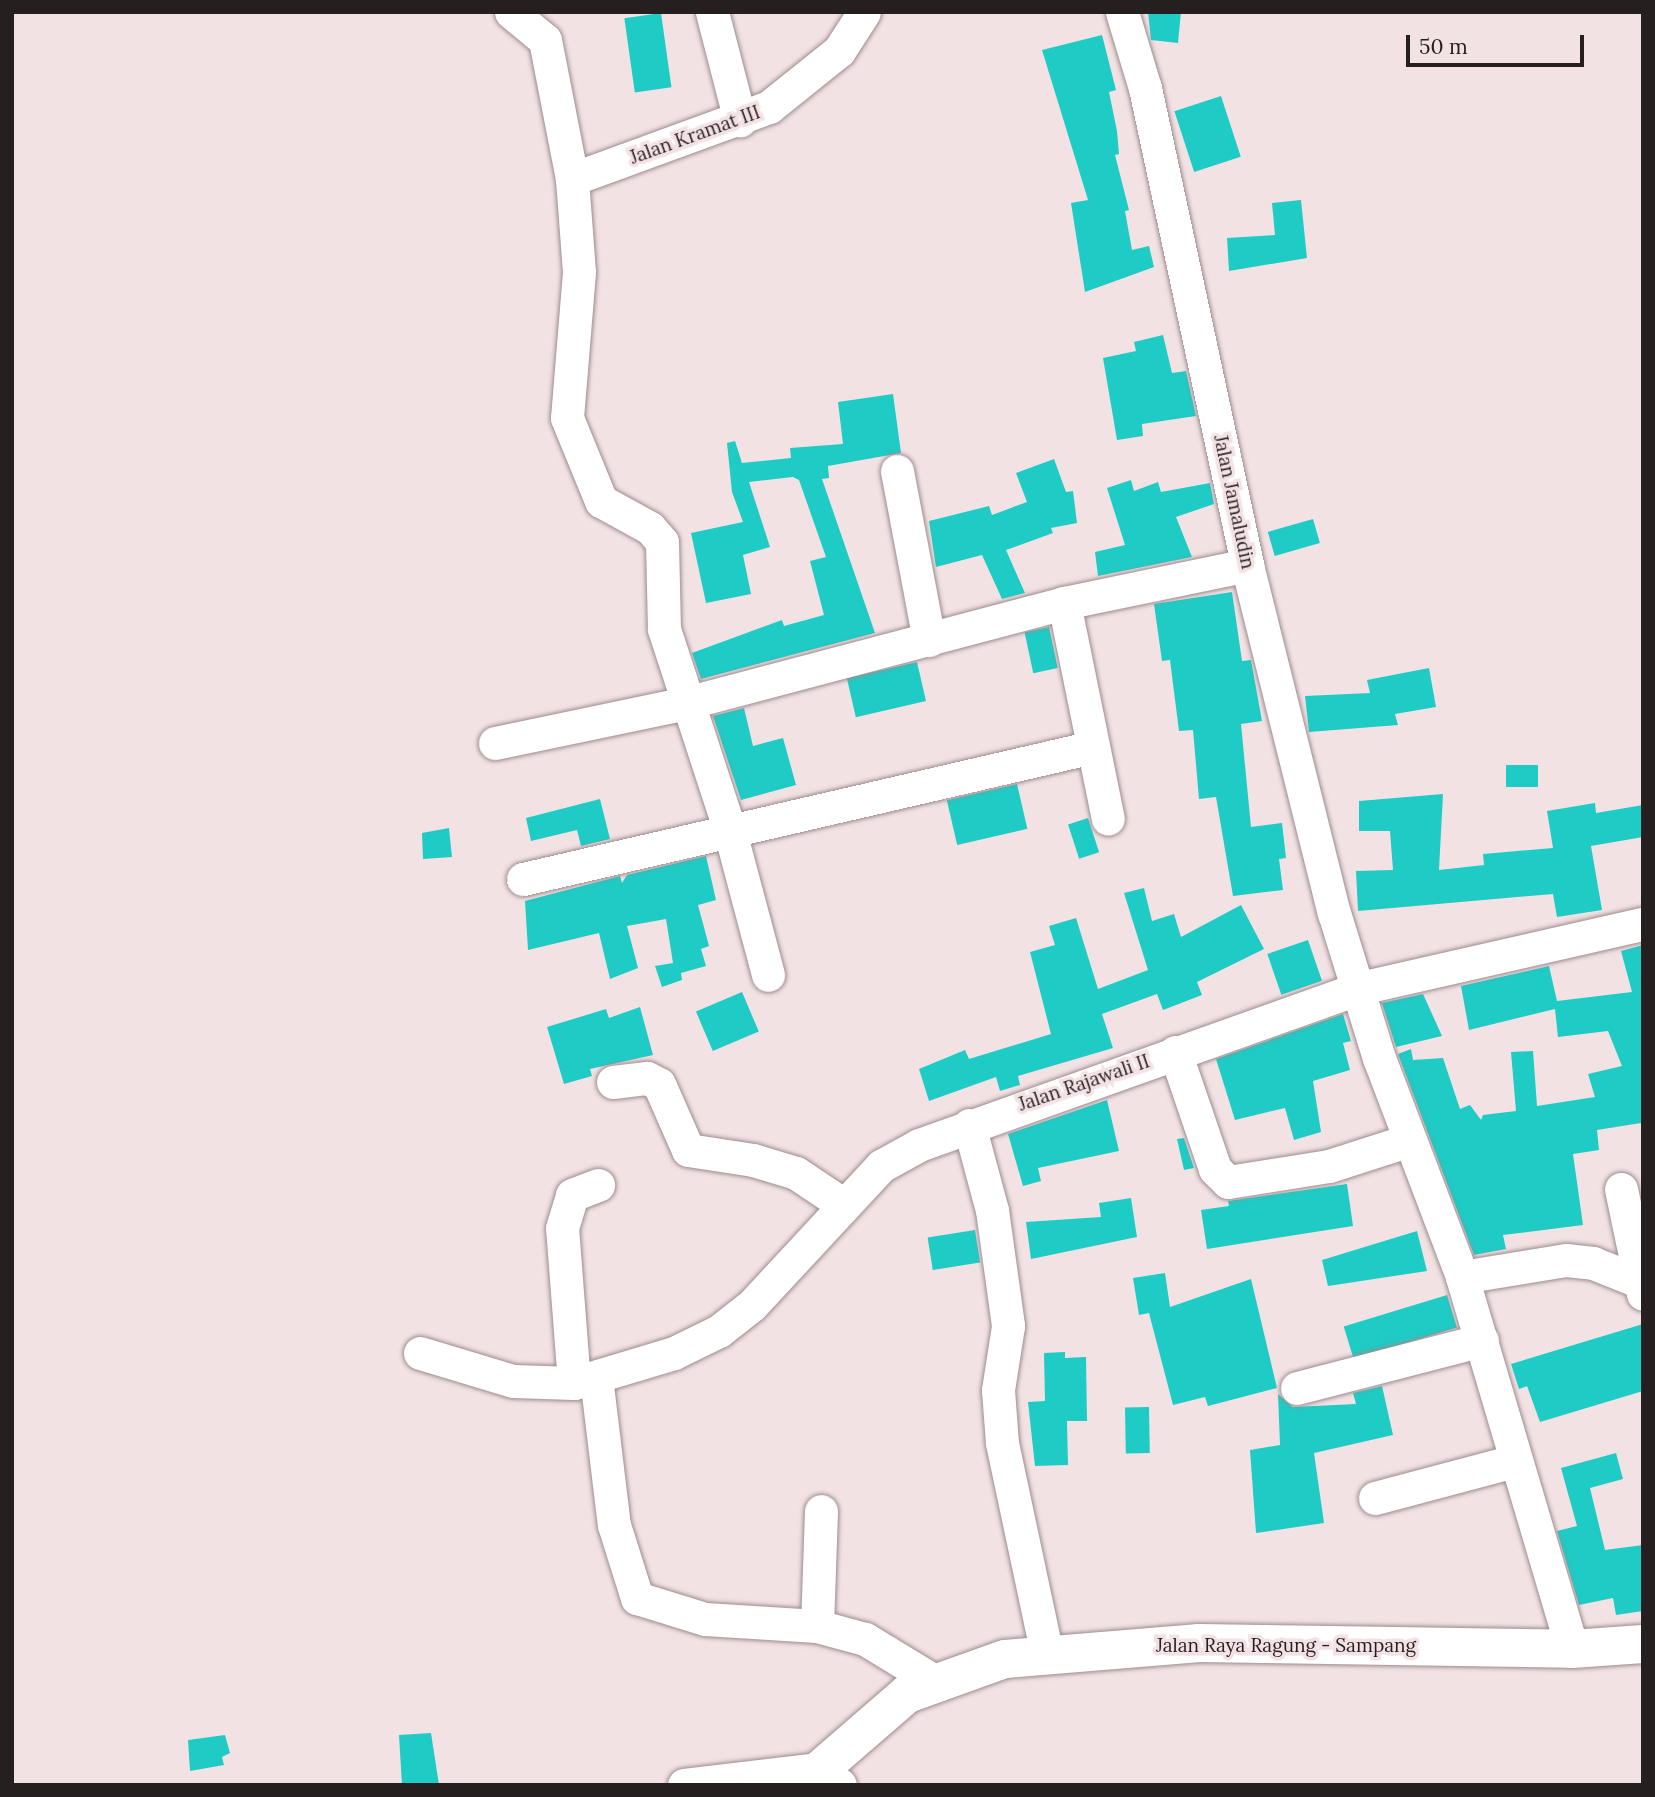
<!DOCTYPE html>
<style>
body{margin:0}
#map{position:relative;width:1655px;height:1797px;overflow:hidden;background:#f3e2e4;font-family:Lora,serif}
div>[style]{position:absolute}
.building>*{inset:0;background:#1fcbc5;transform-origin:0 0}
.roads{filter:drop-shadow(0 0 2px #9c8c8e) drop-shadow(0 0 2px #9c8c8e)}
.minor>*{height:33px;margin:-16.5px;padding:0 16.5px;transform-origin:16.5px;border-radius:16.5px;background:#fff}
.major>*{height:38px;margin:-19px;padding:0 19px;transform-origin:19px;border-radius:19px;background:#fff}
span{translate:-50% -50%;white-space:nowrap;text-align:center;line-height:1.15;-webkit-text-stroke:7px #f3e2e4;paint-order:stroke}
.street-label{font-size:19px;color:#261f20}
.frame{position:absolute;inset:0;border:14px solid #261f20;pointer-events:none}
.scale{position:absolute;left:1406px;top:35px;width:178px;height:32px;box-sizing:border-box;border:4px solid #261f20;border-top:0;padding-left:9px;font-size:21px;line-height:24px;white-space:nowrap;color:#261f20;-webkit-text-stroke:5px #f3e2e4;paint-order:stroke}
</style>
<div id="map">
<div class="building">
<i style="clip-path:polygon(1148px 12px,1181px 12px,1178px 43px,1151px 40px)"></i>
<i style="left:661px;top:13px;width:75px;height:37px;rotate:82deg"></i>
<i style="clip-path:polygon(1102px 35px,1116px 90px,1109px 92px,1117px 131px,1119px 154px,1115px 155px,1129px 210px,1125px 211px,1132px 250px,1149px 246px,1154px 267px,1085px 292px,1071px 203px,1088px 200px,1042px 50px)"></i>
<i style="left:1221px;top:96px;width:64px;height:49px;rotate:72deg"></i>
<i style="clip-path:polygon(1301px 200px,1307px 258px,1229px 271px,1227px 238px,1275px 235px,1272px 203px)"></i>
<i style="clip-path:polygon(1163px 335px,1172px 373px,1186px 371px,1196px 416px,1142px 424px,1143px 436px,1117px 440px,1103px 358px,1136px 351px,1134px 342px)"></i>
<i style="clip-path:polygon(893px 394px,901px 453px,828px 466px,829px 478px,822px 479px,875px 633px,701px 679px,692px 653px,782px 620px,784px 626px,824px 615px,810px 561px,826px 557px,799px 480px,793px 477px,749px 482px,770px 547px,743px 555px,751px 594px,706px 603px,691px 533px,743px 522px,732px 492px,727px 443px,735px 441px,742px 463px,791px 458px,790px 448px,843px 444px,838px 402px)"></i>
<i style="clip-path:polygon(1054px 459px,1066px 492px,1073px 491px,1077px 523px,1051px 528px,1053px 533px,1006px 550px,1025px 593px,1002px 599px,982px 555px,936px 567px,929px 521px,989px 506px,992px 515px,1027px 502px,1016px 473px)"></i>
<i style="clip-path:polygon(1131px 480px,1134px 491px,1158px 482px,1161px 492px,1210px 483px,1214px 504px,1176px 517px,1192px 557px,1098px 576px,1095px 552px,1125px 545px,1107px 488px)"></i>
<i style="left:1313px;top:519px;width:25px;height:47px;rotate:74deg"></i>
<i style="clip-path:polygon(1232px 592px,1242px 661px,1251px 660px,1262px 721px,1241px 724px,1251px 827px,1282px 823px,1286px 858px,1279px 859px,1283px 890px,1233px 896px,1216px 797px,1199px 799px,1193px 730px,1179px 731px,1170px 660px,1162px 661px,1154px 604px)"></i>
<i style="left:1049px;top:627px;width:42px;height:25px;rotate:78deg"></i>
<i style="left:917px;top:662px;width:40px;height:72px;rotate:77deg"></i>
<i style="clip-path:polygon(1429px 668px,1436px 707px,1395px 714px,1398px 725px,1309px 732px,1305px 696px,1370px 693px,1367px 680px)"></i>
<i style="clip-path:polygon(744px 708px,753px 746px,783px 738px,796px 785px,741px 800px,713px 716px)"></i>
<i style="left:1506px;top:765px;width:32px;height:22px"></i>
<i style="left:1017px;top:784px;width:46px;height:72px;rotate:77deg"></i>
<i style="clip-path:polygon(1443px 794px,1439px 870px,1484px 865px,1483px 854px,1553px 848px,1547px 811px,1595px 803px,1596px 813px,1643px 805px,1643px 837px,1591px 846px,1602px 910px,1557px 917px,1553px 894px,1358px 911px,1356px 871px,1393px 870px,1390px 831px,1359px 831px,1359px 801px)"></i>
<i style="clip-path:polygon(600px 799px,610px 839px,581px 846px,577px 830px,531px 841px,526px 818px)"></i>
<i style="left:1088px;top:818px;width:36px;height:21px;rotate:72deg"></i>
<i style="clip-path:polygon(449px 828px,452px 857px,423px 859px,422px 833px)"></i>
<i style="clip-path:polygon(706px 856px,716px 900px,698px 905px,709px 946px,701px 949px,706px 966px,681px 973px,682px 980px,662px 987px,655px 966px,673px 963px,666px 919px,627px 926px,638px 968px,610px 979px,599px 933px,528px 950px,525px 901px,620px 876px,622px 883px,627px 875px)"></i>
<i style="clip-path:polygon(1144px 888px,1152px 921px,1174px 914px,1181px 937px,1241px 905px,1264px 949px,1197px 982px,1202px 995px,1163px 1010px,1157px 994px,1102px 1014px,1113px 1048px,1018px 1076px,1020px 1085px,1000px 1091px,996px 1077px,929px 1101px,919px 1069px,965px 1050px,969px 1059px,1051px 1034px,1030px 952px,1055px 945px,1049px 926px,1076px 918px,1098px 989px,1148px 970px,1124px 893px)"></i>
<i style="left:1308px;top:940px;width:43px;height:43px;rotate:71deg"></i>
<i style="clip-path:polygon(1643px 945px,1641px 1123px,1597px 1130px,1599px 1150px,1573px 1154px,1583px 1225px,1503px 1235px,1506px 1249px,1474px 1255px,1398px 1054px,1411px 1049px,1413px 1060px,1443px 1058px,1460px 1109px,1470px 1105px,1481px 1120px,1483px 1115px,1516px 1111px,1511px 1052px,1533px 1051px,1537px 1106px,1595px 1097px,1588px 1074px,1622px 1066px,1608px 1031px,1558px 1037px,1555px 1009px,1469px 1030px,1461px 986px,1549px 966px,1557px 1001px,1632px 992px,1621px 951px)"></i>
<i style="left:742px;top:992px;width:43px;height:50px;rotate:67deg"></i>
<i style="clip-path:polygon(1423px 994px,1442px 1036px,1396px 1047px,1382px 1003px)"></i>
<i style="clip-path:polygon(640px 1007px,653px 1055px,590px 1069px,592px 1076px,564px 1084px,547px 1027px,606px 1009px,609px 1018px)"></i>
<i style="clip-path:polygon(1343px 1014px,1351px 1041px,1343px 1043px,1350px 1070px,1313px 1081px,1321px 1132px,1294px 1140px,1285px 1108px,1235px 1120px,1216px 1059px)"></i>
<i style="clip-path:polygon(1107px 1100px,1119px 1151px,1038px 1168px,1041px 1181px,1023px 1186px,1008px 1134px)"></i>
<i style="clip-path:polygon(1184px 1138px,1194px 1168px,1184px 1170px,1177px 1139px)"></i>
<i style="clip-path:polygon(1347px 1184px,1353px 1226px,1207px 1249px,1201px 1210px,1229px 1206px,1228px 1201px)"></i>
<i style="clip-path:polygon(1131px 1198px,1137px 1237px,1031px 1259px,1026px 1222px,1101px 1217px,1099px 1203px)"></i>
<i style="left:975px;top:1230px;width:33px;height:48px;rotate:81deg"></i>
<i style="clip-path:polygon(1417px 1231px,1427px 1271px,1328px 1286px,1322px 1260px)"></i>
<i style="clip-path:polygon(1165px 1273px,1170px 1307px,1251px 1279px,1277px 1388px,1208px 1406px,1205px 1397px,1173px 1405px,1149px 1313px,1139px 1315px,1133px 1278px)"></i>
<i style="left:1447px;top:1295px;width:34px;height:108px;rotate:73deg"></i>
<i style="clip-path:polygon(1643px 1324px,1643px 1391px,1540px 1422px,1527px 1386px,1519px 1389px,1511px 1364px)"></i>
<i style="clip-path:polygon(1065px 1352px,1065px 1358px,1086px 1357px,1087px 1421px,1067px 1421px,1068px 1465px,1035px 1466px,1028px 1402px,1045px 1401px,1044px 1353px)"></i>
<i style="clip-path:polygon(1382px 1386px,1393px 1435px,1314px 1453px,1324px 1523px,1256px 1533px,1250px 1450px,1280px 1445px,1278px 1394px,1293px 1407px,1356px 1404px,1353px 1393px)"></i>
<i style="left:1149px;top:1407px;width:46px;height:24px;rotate:89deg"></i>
<i style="clip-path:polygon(1616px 1453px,1623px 1479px,1590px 1488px,1605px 1550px,1643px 1545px,1643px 1611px,1616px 1615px,1613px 1598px,1579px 1605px,1557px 1531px,1577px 1526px,1561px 1468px)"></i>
<i style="clip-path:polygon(431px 1733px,439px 1785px,402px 1785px,399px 1735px)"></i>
<i style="clip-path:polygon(225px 1735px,230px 1753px,222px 1757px,224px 1765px,190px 1771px,188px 1740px)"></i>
</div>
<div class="roads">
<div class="minor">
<i style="left:511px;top:12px;width:44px;rotate:39.5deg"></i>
<i style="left:545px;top:40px;width:142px;rotate:79deg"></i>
<i style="left:572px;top:179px;width:93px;rotate:85.7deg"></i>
<i style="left:579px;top:272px;width:146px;rotate:94.7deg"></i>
<i style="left:567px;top:418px;width:90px;rotate:67.7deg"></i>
<i style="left:601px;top:501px;width:56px;rotate:28.9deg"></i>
<i style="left:650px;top:528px;width:18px;rotate:49deg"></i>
<i style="left:662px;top:542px;width:87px;rotate:88.7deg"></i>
<i style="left:664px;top:629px;width:209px;rotate:71.9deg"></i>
<i style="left:729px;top:828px;width:152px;rotate:75.1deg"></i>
<i style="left:712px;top:12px;width:112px;rotate:75.5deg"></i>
<i style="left:1122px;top:12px;width:79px;rotate:73.2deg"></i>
<i style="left:1145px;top:88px;width:488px;rotate:77.9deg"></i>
<i style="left:1247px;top:565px;width:359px;rotate:76deg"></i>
<i style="left:1334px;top:913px;width:152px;rotate:72.8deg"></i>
<i style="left:1379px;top:1058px;width:234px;rotate:69.2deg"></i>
<i style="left:1462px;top:1277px;width:388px;rotate:73.5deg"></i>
<i style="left:572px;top:179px;width:210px;rotate:-20.1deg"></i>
<i style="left:769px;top:107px;width:90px;rotate:-38.7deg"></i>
<i style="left:839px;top:51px;width:46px;rotate:-57.3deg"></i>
<i style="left:897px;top:471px;width:172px;rotate:79.3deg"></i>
<i style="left:1064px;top:603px;width:220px;rotate:78.5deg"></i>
<i style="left:495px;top:743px;width:195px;rotate:-11.8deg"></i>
<i style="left:686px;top:703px;width:391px;rotate:-14.8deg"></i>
<i style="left:1064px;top:603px;width:187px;rotate:-11.7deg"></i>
<i style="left:523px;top:879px;width:585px;rotate:-13.04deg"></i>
<i style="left:1175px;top:1052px;width:124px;rotate:71.1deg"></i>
<i style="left:1215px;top:1169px;width:18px;rotate:45deg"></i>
<i style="left:1228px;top:1182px;width:102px;rotate:-9deg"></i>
<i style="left:1329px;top:1166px;width:85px;rotate:-17.8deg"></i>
<i style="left:613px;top:1082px;width:34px;rotate:-7deg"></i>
<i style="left:647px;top:1078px;width:13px;rotate:27deg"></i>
<i style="left:659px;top:1084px;width:72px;rotate:66.3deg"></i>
<i style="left:688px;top:1150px;width:66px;rotate:8.7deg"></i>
<i style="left:753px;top:1160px;width:45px;rotate:16.8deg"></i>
<i style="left:796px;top:1173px;width:58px;rotate:33.7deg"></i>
<i style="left:969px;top:1125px;width:88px;rotate:74.9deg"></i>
<i style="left:992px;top:1210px;width:117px;rotate:82.1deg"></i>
<i style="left:1008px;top:1326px;width:65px;rotate:98.9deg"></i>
<i style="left:998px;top:1390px;width:53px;rotate:85.7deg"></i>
<i style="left:1002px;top:1443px;width:217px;rotate:78deg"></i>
<i style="left:1621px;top:1189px;width:107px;rotate:78.2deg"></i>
<i style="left:1462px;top:1277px;width:105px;rotate:-9.3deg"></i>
<i style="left:1566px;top:1260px;width:27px;rotate:6deg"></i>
<i style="left:1593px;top:1263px;width:54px;rotate:21.8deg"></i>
<i style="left:420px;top:1353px;width:97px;rotate:16.8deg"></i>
<i style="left:513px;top:1381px;width:61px;rotate:1.9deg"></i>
<i style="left:574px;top:1383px;width:104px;rotate:-16.7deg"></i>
<i style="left:674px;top:1353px;width:50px;rotate:-26.1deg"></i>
<i style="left:719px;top:1331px;width:42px;rotate:-38.2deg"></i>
<i style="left:752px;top:1305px;width:190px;rotate:-47.1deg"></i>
<i style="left:881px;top:1166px;width:43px;rotate:-28.9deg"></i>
<i style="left:919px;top:1145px;width:464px;rotate:-19.6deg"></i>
<i style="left:1356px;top:989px;width:294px;rotate:-12.8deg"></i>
<i style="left:596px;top:1377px;width:149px;rotate:83.1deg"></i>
<i style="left:614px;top:1525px;width:77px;rotate:72.5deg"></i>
<i style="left:637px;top:1598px;width:71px;rotate:17.2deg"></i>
<i style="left:705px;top:1619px;width:112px;rotate:3.6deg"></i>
<i style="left:817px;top:1626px;width:50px;rotate:15.2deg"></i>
<i style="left:865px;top:1639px;width:81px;rotate:31.3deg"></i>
<i style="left:574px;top:1383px;width:155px;rotate:-94.4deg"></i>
<i style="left:562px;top:1228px;width:34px;rotate:-73deg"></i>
<i style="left:572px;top:1195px;width:28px;rotate:-21deg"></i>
<i style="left:1297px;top:1388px;width:191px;rotate:-14.5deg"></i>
<i style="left:1375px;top:1498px;width:144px;rotate:-14.9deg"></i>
<i style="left:817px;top:1626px;width:115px;rotate:-88deg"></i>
<i style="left:684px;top:1785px;width:136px;rotate:-6.8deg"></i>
<i style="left:819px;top:1769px;width:26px;rotate:37deg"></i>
</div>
<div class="major">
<i style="left:802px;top:1785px;width:139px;rotate:-40.9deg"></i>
<i style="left:907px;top:1694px;width:104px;rotate:-19.7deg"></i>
<i style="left:1005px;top:1659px;width:195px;rotate:-4.7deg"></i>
<i style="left:1199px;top:1643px;width:373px;rotate:0.9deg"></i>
<i style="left:1572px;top:1649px;width:71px;rotate:-4deg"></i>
</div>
</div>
<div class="street-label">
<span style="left:695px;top:135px;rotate:-20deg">Jalan Kramat III</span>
<span style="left:1234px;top:502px;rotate:78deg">Jalan Jamaludin</span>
<span style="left:1084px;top:1083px;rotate:-19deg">Jalan Rajawali II</span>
<span style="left:1286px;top:1646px">Jalan Raya Ragung - Sampang</span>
</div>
<div class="frame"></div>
<div class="scale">50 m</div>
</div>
